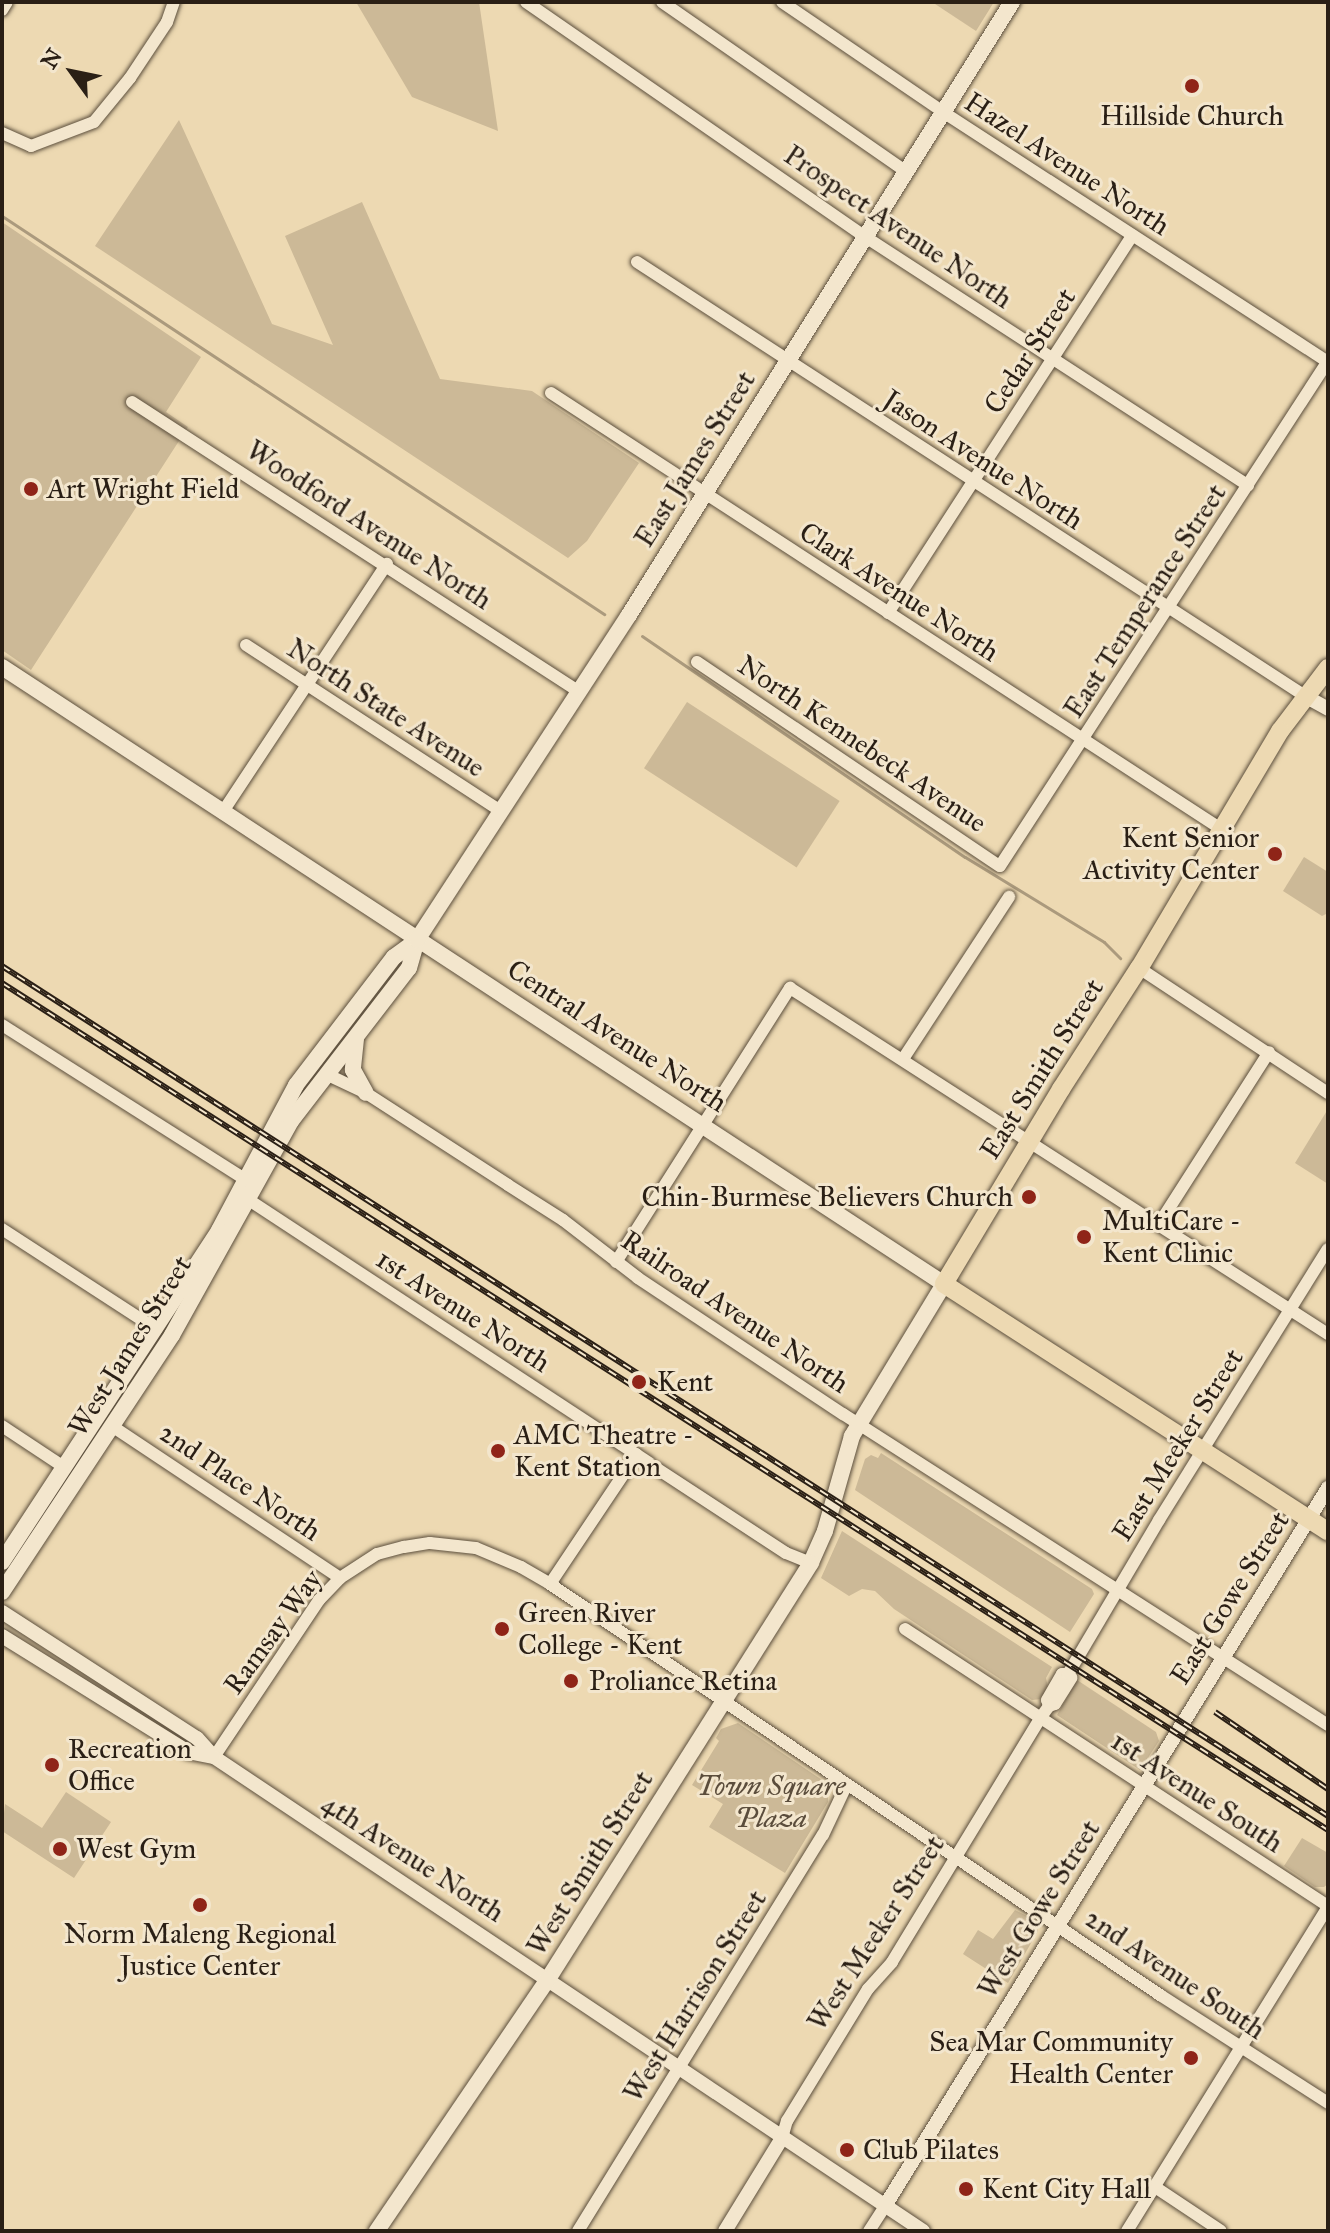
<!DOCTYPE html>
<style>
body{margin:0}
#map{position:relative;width:1330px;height:2233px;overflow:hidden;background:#edd9b2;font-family:"IM FELL Great Primer",serif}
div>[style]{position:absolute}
.green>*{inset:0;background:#ccb997;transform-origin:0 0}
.stream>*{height:3px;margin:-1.5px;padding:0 1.5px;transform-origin:1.5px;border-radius:1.5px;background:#ab9a7d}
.roads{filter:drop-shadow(0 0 2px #5b4e3c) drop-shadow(0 0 2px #5b4e3c)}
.minor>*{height:12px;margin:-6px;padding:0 6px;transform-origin:6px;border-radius:6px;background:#f3e6cd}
.tertiary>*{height:14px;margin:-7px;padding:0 7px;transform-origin:7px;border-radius:7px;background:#f3e6cd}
.secondary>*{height:16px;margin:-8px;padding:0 8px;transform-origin:8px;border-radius:8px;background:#f3e6cd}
.primary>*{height:18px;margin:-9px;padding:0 9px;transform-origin:9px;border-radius:9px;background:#edd9b2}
.rail>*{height:6px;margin-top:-3px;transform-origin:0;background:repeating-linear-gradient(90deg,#f3e6cd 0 9px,#2a1f15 0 18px);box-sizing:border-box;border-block:2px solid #2a1f15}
.dots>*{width:22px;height:22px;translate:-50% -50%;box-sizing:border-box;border:4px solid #f3e6cd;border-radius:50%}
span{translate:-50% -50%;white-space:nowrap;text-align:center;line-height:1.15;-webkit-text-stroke:6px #f3e6cd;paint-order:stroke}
.poi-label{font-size:28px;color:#2a1f15}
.left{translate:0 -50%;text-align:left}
.right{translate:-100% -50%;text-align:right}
.street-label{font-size:28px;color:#2a1f15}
.park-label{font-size:28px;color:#5b4d3c;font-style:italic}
.frame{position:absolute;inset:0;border:4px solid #2a1f15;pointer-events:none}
.north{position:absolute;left:32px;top:32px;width:80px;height:80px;-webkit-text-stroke:6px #f3e6cd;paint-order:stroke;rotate:303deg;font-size:22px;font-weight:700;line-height:32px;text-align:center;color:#2a1f15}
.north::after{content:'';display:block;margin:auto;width:28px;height:36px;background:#2a1f15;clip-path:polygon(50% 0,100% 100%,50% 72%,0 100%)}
</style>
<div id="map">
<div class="green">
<i style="clip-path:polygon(356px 2px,479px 2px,498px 131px,412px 97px)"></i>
<i style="clip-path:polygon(932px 2px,994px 2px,976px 31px)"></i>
<i style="clip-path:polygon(179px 120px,272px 324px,333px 345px,285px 236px,362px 202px,440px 379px,532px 391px,639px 463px,587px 541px,568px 558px,95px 246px)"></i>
<i style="clip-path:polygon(2px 222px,201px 357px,166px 412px,188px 427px,31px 670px,2px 650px)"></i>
<i style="left:687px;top:702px;width:182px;height:79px;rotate:33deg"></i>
<i style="clip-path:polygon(1304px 857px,1328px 872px,1326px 914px,1322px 916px,1283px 891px)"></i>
<i style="clip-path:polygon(1328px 1109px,1328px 1184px,1295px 1163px)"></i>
<i style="clip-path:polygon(881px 1453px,1092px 1589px,1094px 1594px,1070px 1632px,855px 1490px,865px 1459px,871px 1455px,878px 1458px)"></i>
<i style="clip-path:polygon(842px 1531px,1052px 1667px,1046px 1678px,1049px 1692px,1042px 1699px,1032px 1700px,894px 1609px,875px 1591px,862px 1589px,849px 1596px,821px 1578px)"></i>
<i style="clip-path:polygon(1077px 1680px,1156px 1732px,1159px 1741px,1140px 1770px,1057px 1715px)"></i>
<i style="clip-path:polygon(738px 1723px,828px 1784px,828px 1802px,785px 1873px,709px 1827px,723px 1804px,692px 1785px,719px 1741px,716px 1738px,721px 1729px)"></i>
<i style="clip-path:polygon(66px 1792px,111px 1822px,74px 1878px,2px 1831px,5px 1804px,42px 1828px)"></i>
<i style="clip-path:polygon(1302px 1838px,1328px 1853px,1328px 1884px,1324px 1887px,1315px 1887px,1284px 1866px)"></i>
<i style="clip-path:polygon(1015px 1910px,1035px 1920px,1038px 1931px,1008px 1983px,963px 1954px,978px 1930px,993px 1939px)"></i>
</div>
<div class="stream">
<i style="left:2px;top:216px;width:722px;rotate:33.47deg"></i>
<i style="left:642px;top:636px;width:391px;rotate:34.4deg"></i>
<i style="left:965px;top:857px;width:163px;rotate:31.4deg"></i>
<i style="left:1104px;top:942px;width:23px;rotate:45deg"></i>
</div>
<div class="roads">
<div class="minor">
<i style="left:526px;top:2px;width:411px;rotate:34.7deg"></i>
<i style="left:864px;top:236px;width:458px;rotate:33deg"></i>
<i style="left:662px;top:2px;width:296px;rotate:34.8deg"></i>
<i style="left:782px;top:2px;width:195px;rotate:34.3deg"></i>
<i style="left:943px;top:112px;width:459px;rotate:33deg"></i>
<i style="left:2px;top:10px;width:9px;rotate:-58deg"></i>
<i style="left:2px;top:133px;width:32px;rotate:24deg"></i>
<i style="left:31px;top:146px;width:67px;rotate:-20.9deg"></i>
<i style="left:94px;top:122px;width:57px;rotate:-50.7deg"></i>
<i style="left:130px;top:78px;width:67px;rotate:-56.5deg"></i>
<i style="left:167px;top:22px;width:21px;rotate:-71deg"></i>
<i style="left:637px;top:262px;width:797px;rotate:33.01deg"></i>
<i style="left:551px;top:393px;width:799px;rotate:33.05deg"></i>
<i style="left:132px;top:402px;width:531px;rotate:32.94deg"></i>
<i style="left:888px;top:613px;width:450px;rotate:-57.1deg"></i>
<i style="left:246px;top:645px;width:304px;rotate:33.1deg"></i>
<i style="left:697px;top:662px;width:365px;rotate:34deg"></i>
<i style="left:1000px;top:866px;width:602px;rotate:-57deg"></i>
<i style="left:222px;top:813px;width:299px;rotate:-56.5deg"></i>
<i style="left:1139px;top:968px;width:227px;rotate:33.5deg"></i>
<i style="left:2px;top:1025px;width:289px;rotate:32.4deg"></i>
<i style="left:903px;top:1059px;width:194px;rotate:-56.8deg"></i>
<i style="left:326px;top:1074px;width:44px;rotate:25.4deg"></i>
<i style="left:366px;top:1093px;width:169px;rotate:32.9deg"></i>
<i style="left:508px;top:1185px;width:65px;rotate:32.5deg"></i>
<i style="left:563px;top:1220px;width:95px;rotate:37.7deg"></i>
<i style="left:638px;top:1278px;width:246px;rotate:33.6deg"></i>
<i style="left:843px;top:1414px;width:576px;rotate:32.67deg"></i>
<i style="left:249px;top:1200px;width:479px;rotate:33.3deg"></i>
<i style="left:1159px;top:1224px;width:204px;rotate:-57.4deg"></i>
<i style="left:2px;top:1229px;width:184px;rotate:33deg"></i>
<i style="left:616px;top:1262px;width:325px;rotate:-57.6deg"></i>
<i style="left:790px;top:988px;width:640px;rotate:32.75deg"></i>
<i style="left:2px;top:1426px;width:74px;rotate:33.5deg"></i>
<i style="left:112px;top:1426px;width:274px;rotate:33.7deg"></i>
<i style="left:656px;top:1468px;width:155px;rotate:33.2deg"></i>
<i style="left:786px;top:1553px;width:27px;rotate:22deg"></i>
<i style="left:550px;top:1584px;width:156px;rotate:-56.2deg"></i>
<i style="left:905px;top:1629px;width:506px;rotate:33.22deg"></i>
<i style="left:1049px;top:1706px;width:6px;rotate:-108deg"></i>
<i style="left:1047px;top:1700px;width:30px;rotate:-60deg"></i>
<i style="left:1062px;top:1674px;width:6px"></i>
<i style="left:214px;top:1757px;width:189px;rotate:-56.2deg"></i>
<i style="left:319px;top:1600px;width:30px;rotate:-46deg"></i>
<i style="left:340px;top:1578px;width:44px;rotate:-33deg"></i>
<i style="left:377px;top:1554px;width:28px;rotate:-15deg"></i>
<i style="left:404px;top:1547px;width:26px;rotate:-9deg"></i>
<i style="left:430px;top:1543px;width:46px;rotate:6.2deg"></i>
<i style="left:476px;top:1548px;width:49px;rotate:22.9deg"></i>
<i style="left:521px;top:1567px;width:34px;rotate:30deg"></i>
<i style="left:550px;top:1584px;width:736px;rotate:33.97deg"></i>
<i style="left:1160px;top:1995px;width:200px;rotate:32.7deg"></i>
<i style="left:782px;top:2138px;width:18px;rotate:-74deg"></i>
<i style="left:787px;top:2121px;width:155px;rotate:-58.5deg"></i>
<i style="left:868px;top:1989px;width:36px;rotate:-48deg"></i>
<i style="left:892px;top:1962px;width:287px;rotate:-58.7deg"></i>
<i style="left:1041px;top:1717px;width:14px;rotate:-54deg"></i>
<i style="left:1049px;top:1706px;width:6px;rotate:-18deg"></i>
<i style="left:1055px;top:1704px;width:31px;rotate:-58deg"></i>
<i style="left:1071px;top:1678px;width:5px;rotate:-127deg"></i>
<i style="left:1068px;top:1674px;width:179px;rotate:-59.4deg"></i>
<i style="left:1159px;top:1520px;width:319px;rotate:-58.1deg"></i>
<i style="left:1155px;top:2187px;width:79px;rotate:33.7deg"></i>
<i style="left:578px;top:2231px;width:466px;rotate:-58.3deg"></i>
<i style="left:823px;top:1835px;width:56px;rotate:-64.8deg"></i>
<i style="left:869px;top:2231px;width:30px;rotate:-57deg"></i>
<i style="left:1127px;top:2231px;width:381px;rotate:-58.2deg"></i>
</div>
<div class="tertiary">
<i style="left:1305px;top:696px;width:26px;rotate:29deg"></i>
<i style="left:2px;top:1612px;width:232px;rotate:32.9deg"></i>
<i style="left:197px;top:1738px;width:25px;rotate:48deg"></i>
<i style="left:214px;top:1757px;width:853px;rotate:33.76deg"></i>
<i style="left:2px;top:1636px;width:219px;rotate:31.9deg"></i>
<i style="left:188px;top:1752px;width:26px;rotate:11deg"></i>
<i style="left:885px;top:2206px;width:844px;rotate:-58.33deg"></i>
<i style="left:725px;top:2231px;width:109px;rotate:-58.5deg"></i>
</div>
<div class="secondary">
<i style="left:2px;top:667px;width:1126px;rotate:33.22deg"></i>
<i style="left:944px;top:1284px;width:178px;rotate:121.2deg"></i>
<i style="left:852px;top:1436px;width:99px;rotate:105.9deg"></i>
<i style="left:825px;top:1531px;width:35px;rotate:114deg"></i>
<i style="left:811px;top:1563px;width:492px;rotate:122.3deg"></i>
<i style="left:548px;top:1979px;width:305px;rotate:124.2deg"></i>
<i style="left:356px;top:1039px;width:31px;rotate:96deg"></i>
<i style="left:353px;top:1070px;width:26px;rotate:61deg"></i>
<i style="left:2px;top:1562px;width:397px;rotate:-56.8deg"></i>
<i style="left:219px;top:1230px;width:164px;rotate:-62deg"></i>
<i style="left:296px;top:1085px;width:161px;rotate:-52.6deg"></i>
<i style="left:394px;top:957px;width:29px;rotate:-36deg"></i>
<i style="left:2px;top:1592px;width:308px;rotate:-56.5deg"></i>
<i style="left:172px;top:1335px;width:245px;rotate:-60.9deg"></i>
<i style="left:291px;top:1121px;width:193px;rotate:-52.4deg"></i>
<i style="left:409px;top:968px;width:29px;rotate:-74deg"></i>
<i style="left:417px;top:940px;width:388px;rotate:-56.9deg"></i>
<i style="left:629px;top:615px;width:723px;rotate:-58deg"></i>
</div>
<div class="primary">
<i style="left:1328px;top:668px;width:79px;rotate:127.3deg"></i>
<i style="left:1280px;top:731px;width:276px;rotate:120.7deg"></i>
<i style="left:1139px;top:968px;width:144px;rotate:122.8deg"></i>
<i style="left:1061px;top:1089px;width:227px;rotate:121deg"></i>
<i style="left:944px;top:1284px;width:457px;rotate:32.8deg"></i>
</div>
</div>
<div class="rail">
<i style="left:2px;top:966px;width:1575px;rotate:32.66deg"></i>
<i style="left:2px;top:983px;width:1573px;rotate:32.57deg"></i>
<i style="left:1215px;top:1712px;width:137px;rotate:34.3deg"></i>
</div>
<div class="dots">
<i style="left:1192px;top:86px;background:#8f2418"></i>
<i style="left:31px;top:489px;background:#8f2418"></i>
<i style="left:1275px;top:854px;background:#8f2418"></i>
<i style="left:1029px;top:1197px;background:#8f2418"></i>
<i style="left:1084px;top:1237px;background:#8f2418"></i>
<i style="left:639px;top:1382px;background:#8f2418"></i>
<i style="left:498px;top:1451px;background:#8f2418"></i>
<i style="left:502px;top:1629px;background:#8f2418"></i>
<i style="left:571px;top:1681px;background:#8f2418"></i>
<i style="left:52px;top:1765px;background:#8f2418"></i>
<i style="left:60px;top:1849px;background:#8f2418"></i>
<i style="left:200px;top:1905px;background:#8f2418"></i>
<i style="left:1191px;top:2058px;background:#8f2418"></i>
<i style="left:847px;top:2150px;background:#8f2418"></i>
<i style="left:966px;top:2189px;background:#8f2418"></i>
</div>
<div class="poi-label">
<span style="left:1192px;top:116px">Hillside Church</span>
<span class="left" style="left:47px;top:489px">Art Wright Field</span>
<span class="right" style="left:1259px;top:854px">Kent Senior<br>Activity Center</span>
<span class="right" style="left:1013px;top:1197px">Chin-Burmese Believers Church</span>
<span class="left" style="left:1102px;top:1237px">MultiCare -<br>Kent Clinic</span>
<span class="left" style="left:657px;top:1382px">Kent</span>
<span class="left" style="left:514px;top:1451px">AMC Theatre -<br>Kent Station</span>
<span class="left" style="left:518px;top:1629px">Green River<br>College - Kent</span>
<span class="left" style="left:589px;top:1681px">Proliance Retina</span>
<span class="left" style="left:68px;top:1765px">Recreation<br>Office</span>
<span class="left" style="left:76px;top:1849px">West Gym</span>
<span style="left:200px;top:1950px">Norm Maleng Regional<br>Justice Center</span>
<span class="right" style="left:1173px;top:2058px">Sea Mar Community<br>Health Center</span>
<span class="left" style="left:863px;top:2150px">Club Pilates</span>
<span class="left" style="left:982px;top:2189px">Kent City Hall</span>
</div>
<div class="street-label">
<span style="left:1067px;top:164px;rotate:33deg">Hazel Avenue North</span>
<span style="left:898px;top:227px;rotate:34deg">Prospect Avenue North</span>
<span style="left:1030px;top:351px;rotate:-57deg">Cedar Street</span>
<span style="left:695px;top:459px;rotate:-58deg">East James Street</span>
<span style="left:983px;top:460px;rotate:33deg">Jason Avenue North</span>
<span style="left:369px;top:525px;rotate:33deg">Woodford Avenue North</span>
<span style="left:899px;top:592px;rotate:33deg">Clark Avenue North</span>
<span style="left:1145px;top:601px;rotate:-57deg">East Temperance Street</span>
<span style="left:386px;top:708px;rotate:33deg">North State Avenue</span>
<span style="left:862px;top:744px;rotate:34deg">North Kennebeck Avenue</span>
<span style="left:617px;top:1036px;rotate:33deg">Central Avenue North</span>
<span style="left:1042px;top:1069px;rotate:-58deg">East Smith Street</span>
<span style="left:463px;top:1311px;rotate:33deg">1st Avenue North</span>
<span style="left:735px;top:1312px;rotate:34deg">Railroad Avenue North</span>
<span style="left:130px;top:1346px;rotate:-58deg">West James Street</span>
<span style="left:1178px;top:1445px;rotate:-58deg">East Meeker Street</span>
<span style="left:240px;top:1482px;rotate:34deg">2nd Place North</span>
<span style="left:1230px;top:1598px;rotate:-58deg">East Gowe Street</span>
<span style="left:273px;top:1632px;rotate:-54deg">Ramsay Way</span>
<span style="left:1197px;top:1792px;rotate:33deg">1st Avenue South</span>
<span style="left:413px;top:1858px;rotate:33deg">4th Avenue North</span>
<span style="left:590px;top:1863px;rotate:-58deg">West Smith Street</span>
<span style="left:1039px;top:1909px;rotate:-58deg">West Gowe Street</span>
<span style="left:876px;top:1933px;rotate:-57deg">West Meeker Street</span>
<span style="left:1175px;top:1974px;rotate:34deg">2nd Avenue South</span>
<span style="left:695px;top:1996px;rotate:-58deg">West Harrison Street</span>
</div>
<div class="park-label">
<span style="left:771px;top:1802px">Town Square<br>Plaza</span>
</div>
<div class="frame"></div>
<div class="north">N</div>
</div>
